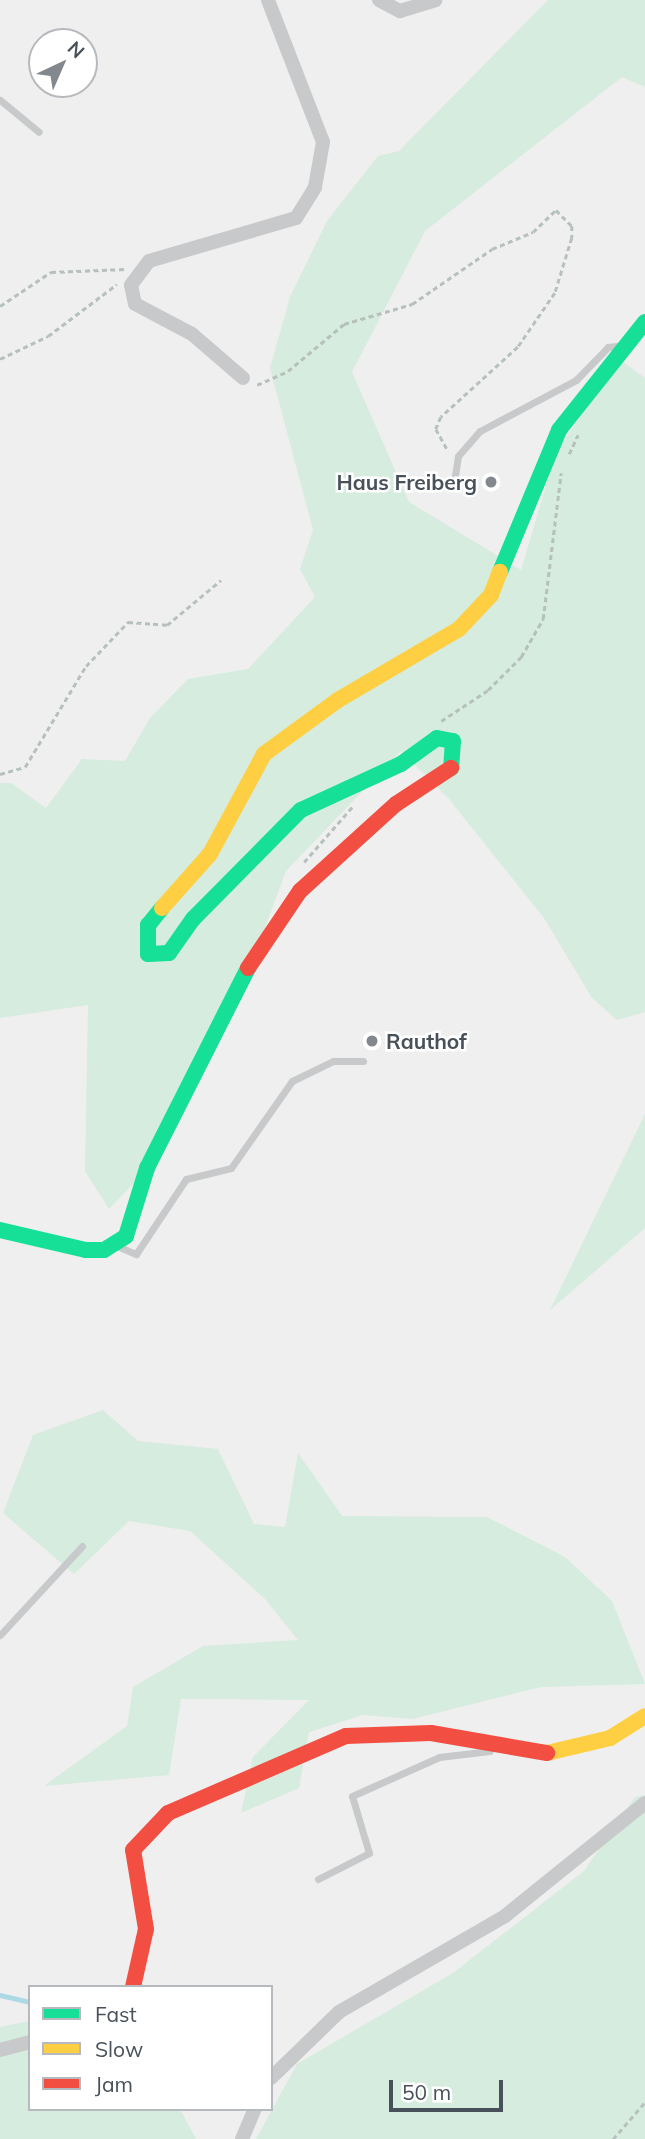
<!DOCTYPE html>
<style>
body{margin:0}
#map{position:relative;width:645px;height:2139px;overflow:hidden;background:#efefef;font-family:Mulish,sans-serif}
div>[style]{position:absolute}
.green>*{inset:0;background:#d5ecde}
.stream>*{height:4.5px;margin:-2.25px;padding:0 2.25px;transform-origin:2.25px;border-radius:2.25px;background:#add9e7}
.path>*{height:2.5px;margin-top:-1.25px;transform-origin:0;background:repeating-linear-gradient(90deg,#b6c0bd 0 5px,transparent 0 8.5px)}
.lane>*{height:7px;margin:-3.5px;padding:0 3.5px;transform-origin:3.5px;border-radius:3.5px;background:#c7c9ca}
.street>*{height:14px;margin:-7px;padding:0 7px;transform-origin:7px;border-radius:7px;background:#c7c9ca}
.fast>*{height:16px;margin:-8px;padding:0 8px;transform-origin:8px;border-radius:8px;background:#16e098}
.slow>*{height:16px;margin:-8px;padding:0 8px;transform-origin:8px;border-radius:8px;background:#ffcf43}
.jam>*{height:16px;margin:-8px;padding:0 8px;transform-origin:8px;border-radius:8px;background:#f24e42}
.dots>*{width:19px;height:19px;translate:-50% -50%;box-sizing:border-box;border:4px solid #fff;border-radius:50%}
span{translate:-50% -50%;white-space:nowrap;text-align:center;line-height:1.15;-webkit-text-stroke:5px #fff;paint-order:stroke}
.poi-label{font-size:21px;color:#485159;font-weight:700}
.right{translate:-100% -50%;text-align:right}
.left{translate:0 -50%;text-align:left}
.legend{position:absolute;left:28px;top:1985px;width:245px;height:126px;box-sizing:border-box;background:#fff;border:2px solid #b6b9bd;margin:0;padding:9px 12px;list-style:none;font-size:21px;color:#485159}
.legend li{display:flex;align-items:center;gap:14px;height:35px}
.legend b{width:35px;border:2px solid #b6b9bd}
.north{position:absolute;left:28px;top:28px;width:70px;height:70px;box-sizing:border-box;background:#fff;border:2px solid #b6b9bd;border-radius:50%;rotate:44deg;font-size:19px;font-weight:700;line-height:28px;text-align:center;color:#485159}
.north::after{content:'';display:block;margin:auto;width:24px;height:32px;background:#82888e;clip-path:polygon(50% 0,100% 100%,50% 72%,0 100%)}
.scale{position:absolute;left:389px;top:2080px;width:114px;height:32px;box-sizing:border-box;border:4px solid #485159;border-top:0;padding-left:9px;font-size:21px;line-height:24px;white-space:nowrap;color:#485159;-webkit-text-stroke:5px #fff;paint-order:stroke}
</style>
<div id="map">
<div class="green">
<i style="clip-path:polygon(548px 0,645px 0,645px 87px,622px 77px,425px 231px,352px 372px,409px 502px,521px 570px,556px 452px,620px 360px,645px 378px,645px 1012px,617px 1020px,592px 998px,544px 918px,449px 799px,401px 751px,286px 871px,258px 947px,136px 1181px,109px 1209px,85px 1171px,88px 1005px,0 1018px,0 783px,11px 783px,46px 808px,82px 759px,125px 761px,150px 718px,188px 679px,248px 669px,315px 597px,300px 569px,313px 530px,270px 368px,290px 297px,327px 221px,378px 156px,399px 151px)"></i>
<i style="clip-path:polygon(645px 1114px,645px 1228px,550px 1310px)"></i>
<i style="clip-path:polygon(103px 1410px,138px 1441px,218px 1449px,254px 1524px,285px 1527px,298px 1453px,342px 1516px,487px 1517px,565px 1557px,612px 1601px,645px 1684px,541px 1687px,413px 1719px,363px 1715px,309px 1732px,299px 1788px,241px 1813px,253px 1757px,309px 1700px,181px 1699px,169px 1775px,44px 1786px,127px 1726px,133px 1687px,203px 1646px,298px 1640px,265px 1599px,190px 1531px,129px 1521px,74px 1574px,3px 1513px,33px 1435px)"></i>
<i style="clip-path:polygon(645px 1795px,645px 2139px,256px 2139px,297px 2064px,453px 1973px,584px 1871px,635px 1797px)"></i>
<i style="clip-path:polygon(30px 2021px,30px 2109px,180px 2109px,196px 2139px,0 2139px,0 2027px)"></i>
</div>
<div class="stream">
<i style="left:0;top:1995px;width:31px;rotate:13deg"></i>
</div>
<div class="path">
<i style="left:0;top:306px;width:61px;rotate:-33.7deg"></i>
<i style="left:51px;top:272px;width:75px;rotate:-2.3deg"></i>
<i style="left:0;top:359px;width:53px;rotate:-25.6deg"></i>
<i style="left:48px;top:336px;width:86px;rotate:-37deg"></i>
<i style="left:257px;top:385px;width:34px;rotate:-24deg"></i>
<i style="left:288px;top:371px;width:73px;rotate:-40deg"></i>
<i style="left:344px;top:324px;width:71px;rotate:-16.4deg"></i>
<i style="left:412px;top:304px;width:97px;rotate:-34.5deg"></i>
<i style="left:492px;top:249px;width:44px;rotate:-22.5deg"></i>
<i style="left:533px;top:232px;width:32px;rotate:-44deg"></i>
<i style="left:556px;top:210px;width:23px;rotate:45deg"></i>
<i style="left:572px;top:226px;width:12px;rotate:90deg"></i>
<i style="left:572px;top:238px;width:58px;rotate:107.2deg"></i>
<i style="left:555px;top:293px;width:65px;rotate:124.4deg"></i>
<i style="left:518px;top:347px;width:104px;rotate:137.7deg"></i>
<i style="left:441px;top:417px;width:13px;rotate:113deg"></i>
<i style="left:436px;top:429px;width:25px;rotate:61deg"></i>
<i style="left:569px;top:454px;width:21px;rotate:-65deg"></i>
<i style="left:441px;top:721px;width:56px;rotate:-33.4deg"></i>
<i style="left:488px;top:690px;width:47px;rotate:-45deg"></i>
<i style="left:521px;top:657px;width:44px;rotate:-59.9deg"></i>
<i style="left:543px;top:619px;width:147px;rotate:-83deg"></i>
<i style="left:0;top:774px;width:26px;rotate:-16deg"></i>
<i style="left:25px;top:767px;width:118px;rotate:-58.9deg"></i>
<i style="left:86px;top:666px;width:61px;rotate:-46.3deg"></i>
<i style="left:128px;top:622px;width:39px;rotate:4deg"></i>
<i style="left:167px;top:625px;width:70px;rotate:-39.8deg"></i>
<i style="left:304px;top:862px;width:73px;rotate:-48.9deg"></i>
<i style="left:613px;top:2139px;width:49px;rotate:-49.1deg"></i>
</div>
<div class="lane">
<i style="left:0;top:100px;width:50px;rotate:39.4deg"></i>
<i style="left:453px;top:488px;width:32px;rotate:-81deg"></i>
<i style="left:458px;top:456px;width:33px;rotate:-49deg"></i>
<i style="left:480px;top:431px;width:109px;rotate:-28deg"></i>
<i style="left:576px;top:380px;width:46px;rotate:-45.9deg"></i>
<i style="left:608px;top:347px;width:17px;rotate:-7deg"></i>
<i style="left:117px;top:1246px;width:21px;rotate:23deg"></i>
<i style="left:136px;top:1254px;width:90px;rotate:-56.3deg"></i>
<i style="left:186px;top:1179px;width:46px;rotate:-13.7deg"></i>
<i style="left:231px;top:1168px;width:106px;rotate:-55deg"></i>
<i style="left:292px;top:1081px;width:46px;rotate:-26deg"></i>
<i style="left:333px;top:1061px;width:30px"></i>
<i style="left:0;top:1635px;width:121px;rotate:-47.3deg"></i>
<i style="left:318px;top:1879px;width:57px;rotate:-27deg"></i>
<i style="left:369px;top:1853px;width:59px;rotate:-106.6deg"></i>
<i style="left:352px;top:1796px;width:95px;rotate:-24.1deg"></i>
<i style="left:439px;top:1757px;width:51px;rotate:-6.7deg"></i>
</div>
<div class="street">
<i style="left:379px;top:0;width:24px;rotate:28deg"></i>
<i style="left:400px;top:11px;width:37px;rotate:-17deg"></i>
<i style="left:243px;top:378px;width:67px;rotate:-139.2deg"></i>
<i style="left:192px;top:334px;width:64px;rotate:-152.2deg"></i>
<i style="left:135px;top:304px;width:19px;rotate:-102deg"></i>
<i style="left:131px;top:285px;width:30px;rotate:-53deg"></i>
<i style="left:149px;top:261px;width:153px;rotate:-16.3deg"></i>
<i style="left:296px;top:218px;width:36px;rotate:-58deg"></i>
<i style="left:315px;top:187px;width:46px;rotate:-79.9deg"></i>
<i style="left:323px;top:142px;width:152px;rotate:-111.2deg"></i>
<i style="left:0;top:2050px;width:31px;rotate:-15deg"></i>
<i style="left:271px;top:2078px;width:95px;rotate:-44.1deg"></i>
<i style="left:339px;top:2012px;width:192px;rotate:-30deg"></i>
<i style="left:505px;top:1916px;width:180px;rotate:-38.9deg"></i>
<i style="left:242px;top:2139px;width:33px;rotate:-67deg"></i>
</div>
<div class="fast">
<i style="left:500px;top:572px;width:154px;rotate:-67.4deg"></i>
<i style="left:559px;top:430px;width:138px;rotate:-51.5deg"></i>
<i style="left:162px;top:908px;width:22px;rotate:129deg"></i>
<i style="left:148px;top:925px;width:29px;rotate:90deg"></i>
<i style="left:148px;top:954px;width:21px;rotate:-3deg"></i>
<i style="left:169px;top:953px;width:42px;rotate:-54.8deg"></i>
<i style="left:193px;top:919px;width:153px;rotate:-45.3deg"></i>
<i style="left:301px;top:810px;width:110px;rotate:-24.7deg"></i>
<i style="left:401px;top:764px;width:44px;rotate:-35.8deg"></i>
<i style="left:437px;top:738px;width:16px;rotate:11deg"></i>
<i style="left:453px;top:741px;width:27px;rotate:94deg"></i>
<i style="left:0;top:1230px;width:88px;rotate:13.1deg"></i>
<i style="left:86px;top:1250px;width:18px"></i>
<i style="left:104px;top:1250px;width:26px;rotate:-32deg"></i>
<i style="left:126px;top:1236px;width:71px;rotate:-72.8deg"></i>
<i style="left:147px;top:1168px;width:224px;rotate:-63.2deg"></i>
</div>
<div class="slow">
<i style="left:162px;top:908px;width:72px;rotate:-48.4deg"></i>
<i style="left:210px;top:854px;width:114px;rotate:-61.6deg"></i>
<i style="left:264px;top:754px;width:92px;rotate:-36.1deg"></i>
<i style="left:338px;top:700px;width:140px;rotate:-30.4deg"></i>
<i style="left:459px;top:629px;width:47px;rotate:-46.7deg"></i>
<i style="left:491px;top:595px;width:25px;rotate:-69deg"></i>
<i style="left:547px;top:1753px;width:65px;rotate:-13.4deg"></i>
<i style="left:610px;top:1738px;width:41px;rotate:-32.2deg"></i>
</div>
<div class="jam">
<i style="left:248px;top:968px;width:93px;rotate:-56deg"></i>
<i style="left:300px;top:891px;width:130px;rotate:-42.2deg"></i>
<i style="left:396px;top:804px;width:66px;rotate:-33.2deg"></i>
<i style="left:133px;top:1987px;width:59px;rotate:-77.4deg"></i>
<i style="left:146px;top:1929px;width:80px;rotate:-99.3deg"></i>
<i style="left:133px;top:1850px;width:51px;rotate:-46.6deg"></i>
<i style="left:168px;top:1813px;width:194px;rotate:-23.4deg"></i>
<i style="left:346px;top:1736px;width:85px;rotate:-2deg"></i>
<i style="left:431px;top:1733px;width:118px;rotate:9.8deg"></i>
</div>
<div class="dots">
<i style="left:491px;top:482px;background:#82888e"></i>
<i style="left:372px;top:1041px;background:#82888e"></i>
</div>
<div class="poi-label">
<span class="right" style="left:477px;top:482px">Haus Freiberg</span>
<span class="left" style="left:386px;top:1041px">Rauthof</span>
</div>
<ul class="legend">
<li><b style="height:9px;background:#16e098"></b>Fast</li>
<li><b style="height:9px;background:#ffcf43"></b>Slow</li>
<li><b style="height:9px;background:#f24e42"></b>Jam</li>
</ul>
<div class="north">N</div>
<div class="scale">50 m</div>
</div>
